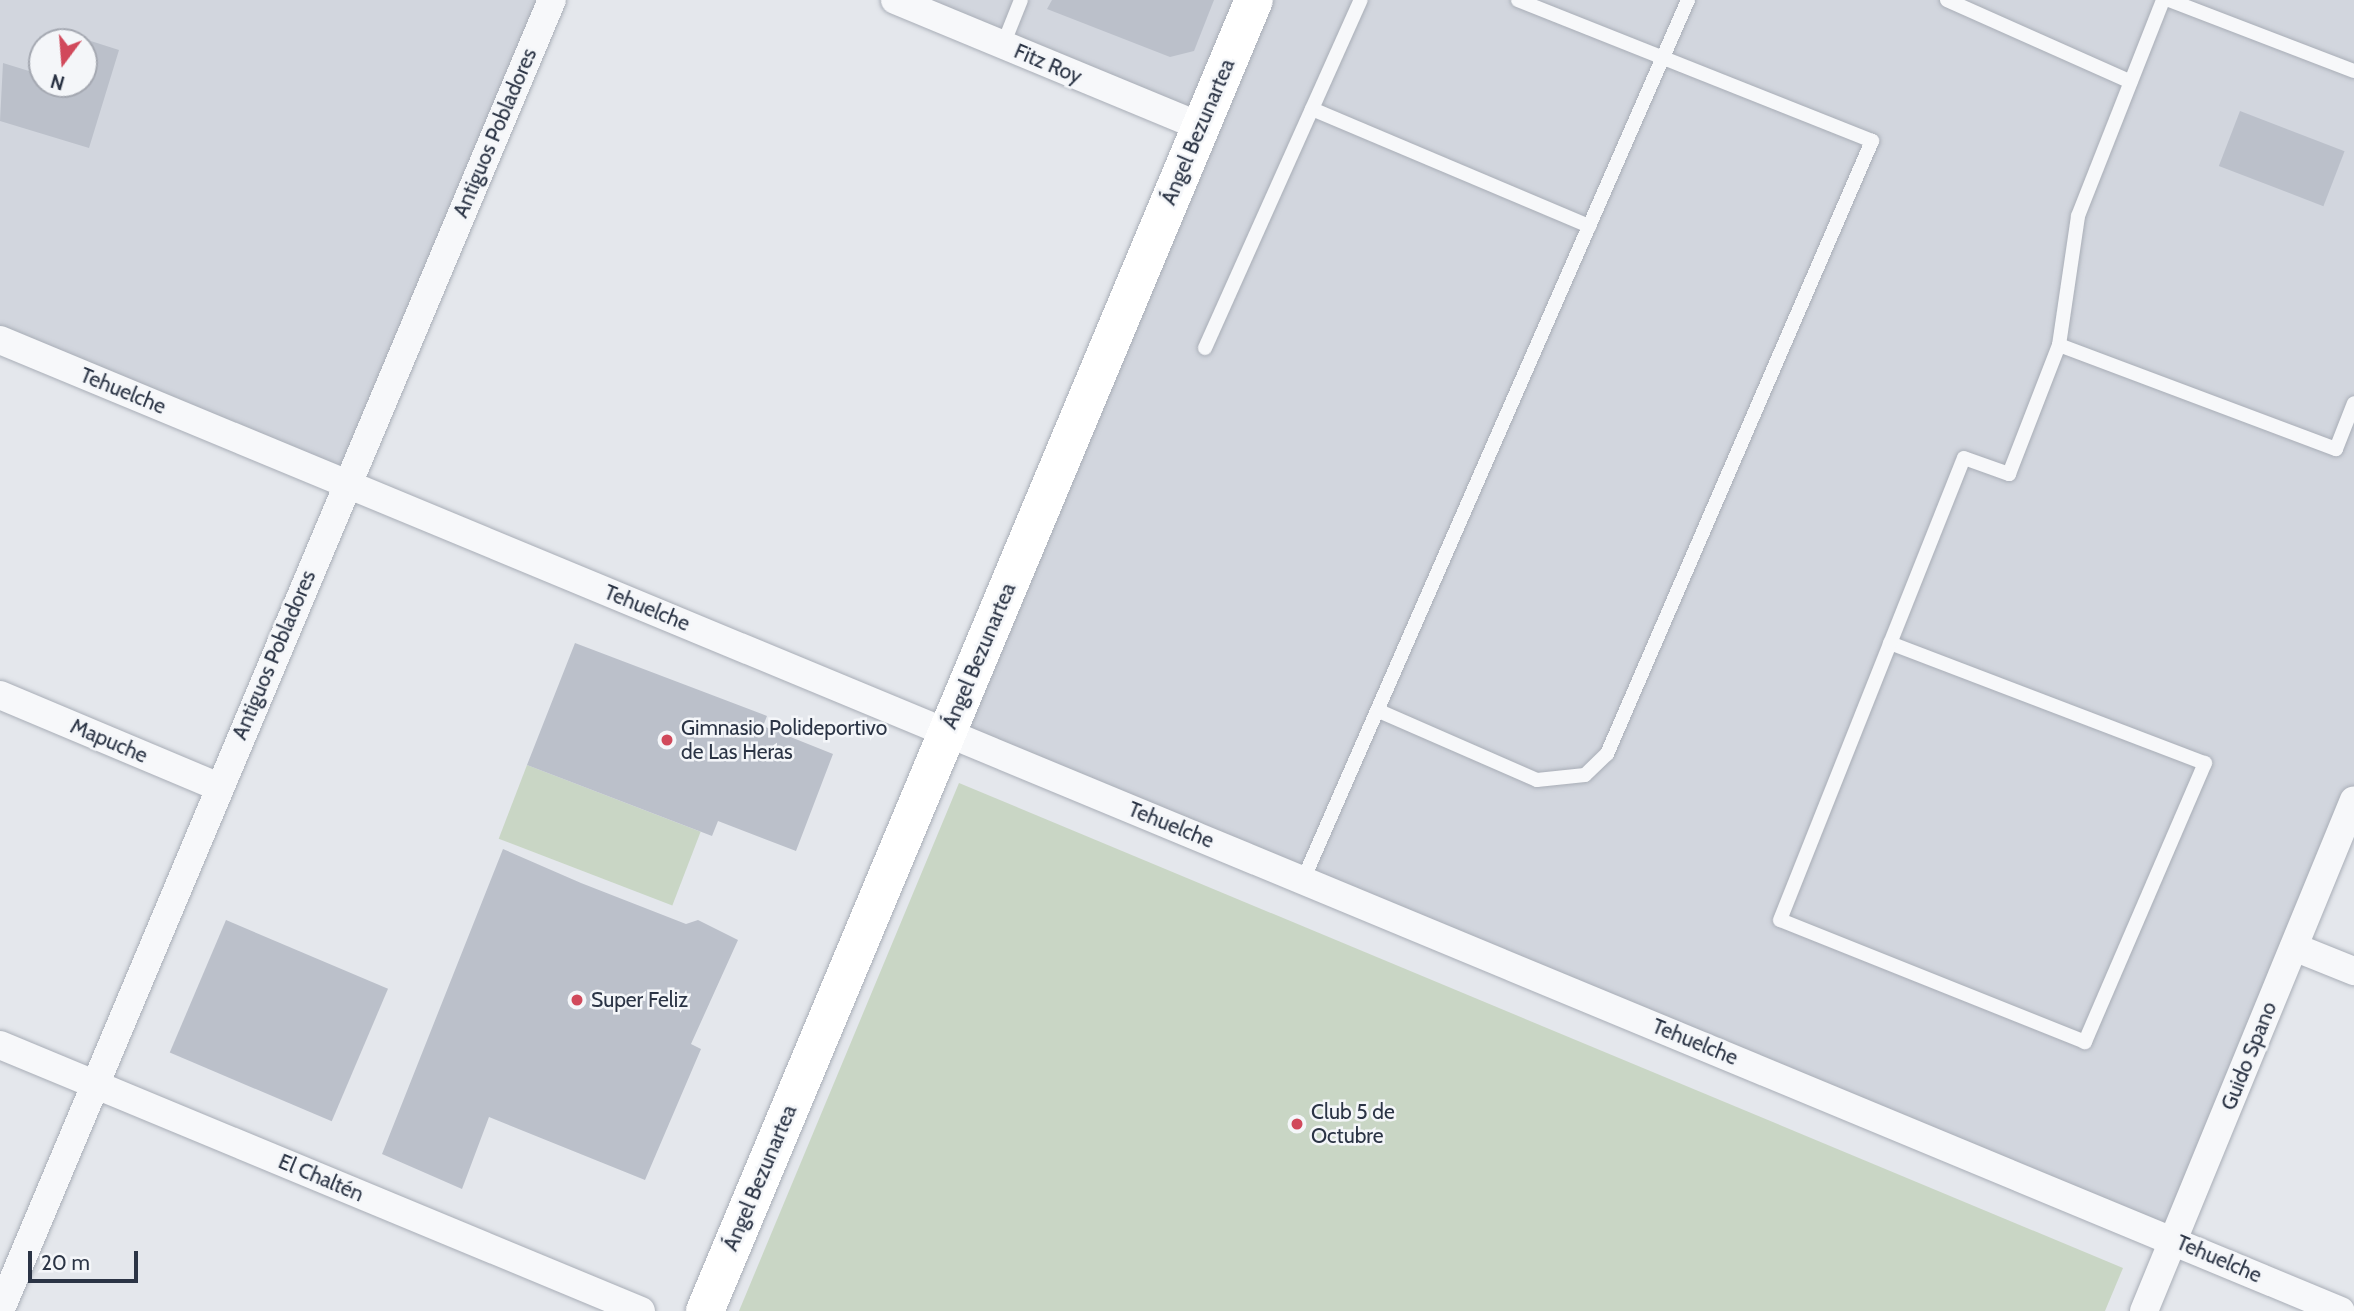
<!DOCTYPE html>
<meta charset="utf-8">
<style>
body{margin:0}
#map{position:relative;width:2354px;height:1311px;overflow:hidden;background:#e4e7ec;font-family:Cabin,sans-serif}
div>[style]{position:absolute}
.built>*{inset:0;background:#d2d6de}
.green>*{inset:0;background:#c9d6c5;transform-origin:0 0}
.building>*{inset:0;background:#bbc0ca;transform-origin:0 0}
.roads{filter:drop-shadow(0 0 2px #a9aeb7) drop-shadow(0 0 2px #a9aeb7)}
.lane>*{height:14px;margin:-7px;padding:0 7px;transform-origin:7px;border-radius:7px;background:#f7f8fa}
.street>*{height:28px;margin:-14px;padding:0 14px;transform-origin:14px;border-radius:14px;background:#f7f8fa}
.secondary>*{height:38px;margin:-19px;padding:0 19px;transform-origin:19px;border-radius:19px;background:#fff}
.dots>*{width:19px;height:19px;translate:-50% -50%;box-sizing:border-box;border:4px solid #f4f6f9;border-radius:50%}
span{translate:-50% -50%;white-space:nowrap;text-align:center;line-height:1.15;-webkit-text-stroke:5px #f4f6f9;paint-order:stroke}
.street-label{font-size:21px;color:#2b3445}
.poi-label{font-size:21px;color:#2b3445}
.left{translate:0 -50%;text-align:left}
.north{position:absolute;left:28px;top:28px;width:70px;height:70px;box-sizing:border-box;background:#f4f6f9;border:2px solid #a4a8b1;border-radius:50%;rotate:196deg;font-size:19px;font-weight:700;line-height:28px;text-align:center;color:#2b3445}
.north::after{content:'';display:block;margin:auto;width:24px;height:32px;background:#d1495b;clip-path:polygon(50% 0,100% 100%,50% 72%,0 100%)}
.scale{position:absolute;left:28px;top:1251px;width:110px;height:32px;box-sizing:border-box;border:4px solid #2b3445;border-top:0;padding-left:9px;font-size:21px;line-height:24px;white-space:nowrap;color:#2b3445;-webkit-text-stroke:5px #f4f6f9;paint-order:stroke}
</style>
<div id="map">
<div class="built">
<i style="clip-path:polygon(evenodd,0 0,552px 0,346px 484px,0 340px,0 0,42px 42px,84px 42px,84px 84px,42px 84px,42px 42px)"></i>
<i style="clip-path:polygon(895px 0,2354px 0,2354px 800px,2173px 1240px,947px 732px,1200px 127px)"></i>
</div>
<div class="green">
<i style="left:527px;top:765px;width:186px;height:79px;rotate:21deg"></i>
<i style="clip-path:polygon(959px 783px,2123px 1268px,2105px 1311px,739px 1311px)"></i>
</div>
<div class="building">
<i style="clip-path:polygon(1052px 0,1214px 0,1194px 51px,1170px 57px,1047px 9px)"></i>
<i style="clip-path:polygon(75px 36px,119px 50px,89px 148px,0 121px,3px 63px,42px 75px,42px 84px,84px 84px,84px 42px,73px 42px)"></i>
<i style="left:2240px;top:111px;width:112px;height:59px;rotate:21deg"></i>
<i style="clip-path:polygon(575px 643px,767px 716px,763px 726px,833px 754px,796px 851px,718px 821px,712px 836px,527px 765px)"></i>
<i style="clip-path:polygon(503px 849px,581px 883px,686px 924px,698px 920px,738px 940px,691px 1044px,701px 1049px,645px 1180px,489px 1117px,462px 1189px,382px 1154px)"></i>
<i style="left:226px;top:920px;width:176px;height:144px;rotate:23deg"></i>
</div>
<div class="roads">
<div class="lane">
<i style="left:1947px;top:0;width:201px;rotate:24deg"></i>
<i style="left:2169px;top:0;width:198px;rotate:21deg"></i>
<i style="left:1003px;top:45px;width:48px;rotate:-68.2deg"></i>
<i style="left:1312px;top:109px;width:301px;rotate:22.9deg"></i>
<i style="left:2059px;top:345px;width:130px;rotate:-81.6deg"></i>
<i style="left:2078px;top:216px;width:232px;rotate:-68.5deg"></i>
<i style="left:1205px;top:348px;width:381px;rotate:-65.9deg"></i>
<i style="left:1890px;top:643px;width:337px;rotate:20.9deg"></i>
<i style="left:2205px;top:763px;width:304px;rotate:113.3deg"></i>
<i style="left:2085px;top:1042px;width:328px;rotate:-158.2deg"></i>
<i style="left:1780px;top:920px;width:497px;rotate:-68.3deg"></i>
<i style="left:1964px;top:458px;width:48px;rotate:19.6deg"></i>
<i style="left:2009px;top:474px;width:138px;rotate:-68.8deg"></i>
<i style="left:2059px;top:345px;width:296px;rotate:20.6deg"></i>
<i style="left:2336px;top:449px;width:49px;rotate:-68.6deg"></i>
<i style="left:1379px;top:711px;width:172px;rotate:23.6deg"></i>
<i style="left:1537px;top:780px;width:48px;rotate:-5.9deg"></i>
<i style="left:1585px;top:775px;width:30px;rotate:-44deg"></i>
<i style="left:1607px;top:754px;width:668px;rotate:-66.62deg"></i>
<i style="left:1872px;top:141px;width:381px;rotate:-158.3deg"></i>
<i style="left:1303px;top:880px;width:961px;rotate:-66.37deg"></i>
</div>
<div class="street">
<i style="left:895px;top:0;width:331px;rotate:22.5deg"></i>
<i style="left:0;top:340px;width:2534px;rotate:22.53deg"></i>
<i style="left:0;top:695px;width:238px;rotate:22.8deg"></i>
<i style="left:2294px;top:947px;width:65px;rotate:21.8deg"></i>
<i style="left:0;top:1045px;width:694px;rotate:22.54deg"></i>
<i style="left:0;top:1311px;width:1422px;rotate:-67.17deg"></i>
<i style="left:2144px;top:1311px;width:552px;rotate:-67.66deg"></i>
</div>
<div class="secondary">
<i style="left:705px;top:1311px;width:1421px;rotate:-67.28deg"></i>
</div>
</div>
<div class="dots">
<i style="left:667px;top:740px;background:#d1495b"></i>
<i style="left:577px;top:1000px;background:#d1495b"></i>
<i style="left:1297px;top:1124px;background:#d1495b"></i>
</div>
<div class="street-label">
<span style="left:1048px;top:64px;rotate:23deg">Fitz Roy</span>
<span style="left:1198px;top:132px;rotate:-67deg">Ángel Bezunartea</span>
<span style="left:495px;top:133px;rotate:-67deg">Antiguos Pobladores</span>
<span style="left:123px;top:391px;rotate:22deg">Tehuelche</span>
<span style="left:647px;top:608px;rotate:22deg">Tehuelche</span>
<span style="left:274px;top:655px;rotate:-67deg">Antiguos Pobladores</span>
<span style="left:979px;top:656px;rotate:-67deg">Ángel Bezunartea</span>
<span style="left:109px;top:741px;rotate:23deg">Mapuche</span>
<span style="left:1171px;top:825px;rotate:22deg">Tehuelche</span>
<span style="left:1695px;top:1042px;rotate:22deg">Tehuelche</span>
<span style="left:2249px;top:1056px;rotate:-68deg">Guido Spano</span>
<span style="left:321px;top:1178px;rotate:23deg">El Chaltén</span>
<span style="left:760px;top:1178px;rotate:-67deg">Ángel Bezunartea</span>
<span style="left:2219px;top:1259px;rotate:23deg">Tehuelche</span>
</div>
<div class="poi-label">
<span class="left" style="left:681px;top:740px">Gimnasio Polideportivo<br>de Las Heras</span>
<span class="left" style="left:591px;top:1000px">Super Feliz</span>
<span class="left" style="left:1311px;top:1124px">Club 5 de<br>Octubre</span>
</div>
<div class="north">N</div>
<div class="scale">20 m</div>
</div>
